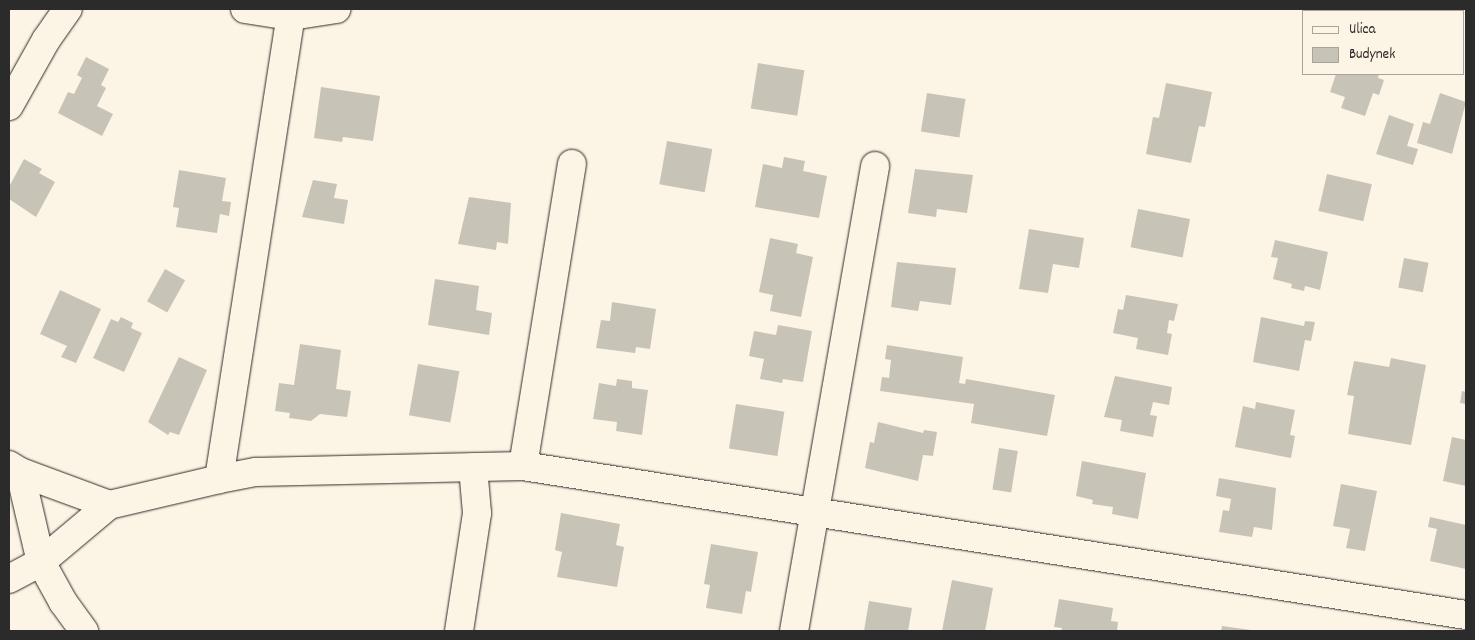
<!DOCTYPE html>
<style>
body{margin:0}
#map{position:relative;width:1475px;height:640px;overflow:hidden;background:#fcf5e5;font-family:Dekko,sans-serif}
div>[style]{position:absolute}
.building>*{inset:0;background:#c8c3b7;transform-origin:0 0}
.roads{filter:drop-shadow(0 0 1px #2b2b2b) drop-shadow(0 0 1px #2b2b2b)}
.minor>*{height:28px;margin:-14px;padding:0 14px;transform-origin:14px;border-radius:14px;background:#fcf5e5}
span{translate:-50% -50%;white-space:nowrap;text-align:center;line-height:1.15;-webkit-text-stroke:4px #fcf5e5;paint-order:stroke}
.frame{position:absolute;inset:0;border:10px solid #2b2b2b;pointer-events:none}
.legend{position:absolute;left:1302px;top:10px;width:162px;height:65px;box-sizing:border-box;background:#fcf5e5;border:1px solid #a8a49b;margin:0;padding:6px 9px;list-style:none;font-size:15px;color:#2b2b2b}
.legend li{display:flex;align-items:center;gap:10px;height:25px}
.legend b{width:25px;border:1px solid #a8a49b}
</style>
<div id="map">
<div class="building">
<i style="clip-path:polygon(86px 57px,109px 69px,101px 85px,106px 88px,97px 106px,113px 114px,102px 136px,58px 113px,68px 92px,74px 94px,82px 78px,77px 75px)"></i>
<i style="left:758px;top:63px;width:47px;height:46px;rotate:9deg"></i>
<i style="clip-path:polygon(1336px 74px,1379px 74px,1378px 78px,1384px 80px,1379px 95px,1373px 93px,1365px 116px,1341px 108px,1345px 97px,1330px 92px)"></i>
<i style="clip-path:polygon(1166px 83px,1212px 92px,1205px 127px,1199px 126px,1191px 163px,1146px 154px,1153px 117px,1159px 118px)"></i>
<i style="clip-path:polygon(321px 87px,380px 96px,373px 141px,343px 137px,342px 142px,314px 138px)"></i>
<i style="left:927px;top:93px;width:39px;height:39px;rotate:9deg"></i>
<i style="clip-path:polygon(1440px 93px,1466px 102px,1452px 154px,1417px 143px,1423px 122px,1430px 124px)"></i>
<i style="clip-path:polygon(1389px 115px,1414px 124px,1407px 146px,1418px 149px,1413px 165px,1376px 154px)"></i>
<i style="left:667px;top:141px;width:46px;height:44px;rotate:10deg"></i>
<i style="clip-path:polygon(784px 157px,805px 161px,803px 171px,827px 176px,819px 218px,755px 207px,763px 164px,782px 168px)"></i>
<i style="clip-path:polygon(24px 159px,42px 169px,39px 173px,55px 182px,36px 217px,9px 199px,9px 187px)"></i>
<i style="clip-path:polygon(915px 169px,973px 175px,967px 213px,937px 209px,936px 217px,908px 213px)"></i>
<i style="clip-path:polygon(179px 170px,226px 178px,222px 201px,231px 202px,229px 216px,220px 214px,217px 233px,176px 227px,179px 208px,173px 207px)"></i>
<i style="left:1327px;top:174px;width:46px;height:38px;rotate:13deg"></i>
<i style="clip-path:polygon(313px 180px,337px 184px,334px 198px,348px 200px,344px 224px,302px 217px)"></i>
<i style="clip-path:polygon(469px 197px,511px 203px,508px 244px,497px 242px,496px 250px,458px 244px)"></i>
<i style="left:1138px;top:209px;width:53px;height:39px;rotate:11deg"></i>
<i style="clip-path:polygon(1029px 229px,1084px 238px,1079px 268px,1053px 264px,1048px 293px,1019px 289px)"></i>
<i style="clip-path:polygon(770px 238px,798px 244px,796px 253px,813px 257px,801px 317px,770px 311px,773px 295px,759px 292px)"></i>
<i style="clip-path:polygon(1275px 240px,1328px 252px,1320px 290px,1305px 286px,1304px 291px,1291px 288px,1292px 284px,1273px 279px,1278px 258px,1271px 257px)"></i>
<i style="left:1404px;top:258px;width:25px;height:30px;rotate:11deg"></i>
<i style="clip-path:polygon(897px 262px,956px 268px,951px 305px,920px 301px,918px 311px,891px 307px)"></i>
<i style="left:165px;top:269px;width:23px;height:37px;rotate:29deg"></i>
<i style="clip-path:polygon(435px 279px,479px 286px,476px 310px,492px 313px,489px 335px,428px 325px)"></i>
<i style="clip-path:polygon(60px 290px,101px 309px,76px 363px,61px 357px,67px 346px,40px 334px)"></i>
<i style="clip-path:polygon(1126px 295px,1178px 304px,1174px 321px,1169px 320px,1167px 333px,1172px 334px,1168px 355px,1136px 349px,1138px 338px,1113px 333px,1118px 309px,1123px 310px)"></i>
<i style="clip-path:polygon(612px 302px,656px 309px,650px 349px,636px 347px,635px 353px,596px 348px,601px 320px,610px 321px)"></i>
<i style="clip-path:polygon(121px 317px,133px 323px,131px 328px,142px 333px,124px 372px,93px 358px,111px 319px,118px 322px)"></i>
<i style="clip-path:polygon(1261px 317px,1304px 326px,1305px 321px,1315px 322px,1311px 341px,1305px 340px,1299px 371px,1253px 362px)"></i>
<i style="clip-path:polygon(778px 325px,812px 331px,803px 382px,783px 379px,782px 383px,760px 379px,764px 359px,749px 356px,754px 331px,776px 335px)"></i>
<i style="clip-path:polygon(300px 344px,341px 350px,336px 389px,351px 391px,347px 417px,320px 414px,311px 421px,289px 418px,290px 413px,275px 411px,279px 383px,294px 385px)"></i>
<i style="clip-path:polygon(887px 345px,963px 357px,959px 383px,965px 384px,966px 379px,1055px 395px,1047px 436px,971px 423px,974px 404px,880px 391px,882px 377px,889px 378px,891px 360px,885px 359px)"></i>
<i style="clip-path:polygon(179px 357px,207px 370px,179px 435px,170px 432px,168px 435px,148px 422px)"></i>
<i style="clip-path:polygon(1391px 358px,1426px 365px,1411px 445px,1348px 434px,1354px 396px,1347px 395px,1354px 361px,1389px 367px)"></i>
<i style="left:418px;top:364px;width:42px;height:52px;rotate:10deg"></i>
<i style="clip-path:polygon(1115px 376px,1172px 387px,1169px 405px,1153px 402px,1150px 415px,1157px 416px,1153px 437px,1120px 431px,1122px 420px,1104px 417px)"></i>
<i style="clip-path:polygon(617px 379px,632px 381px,632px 388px,648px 390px,642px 435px,616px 431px,617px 422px,593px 419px,599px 383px,616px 386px)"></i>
<i style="clip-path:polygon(1462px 391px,1466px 392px,1466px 404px,1460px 403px)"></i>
<i style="clip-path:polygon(1256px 402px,1295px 410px,1290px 435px,1295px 436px,1291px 458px,1235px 447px,1243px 406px,1255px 409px)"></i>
<i style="left:736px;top:404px;width:49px;height:45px;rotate:9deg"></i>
<i style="clip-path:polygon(878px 422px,923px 433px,924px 430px,937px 432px,933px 456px,923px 455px,918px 481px,865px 468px,870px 442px,874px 443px)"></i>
<i style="clip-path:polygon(1452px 437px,1466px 440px,1466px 486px,1443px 481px)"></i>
<i style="left:999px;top:448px;width:19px;height:42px;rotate:9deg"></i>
<i style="clip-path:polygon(1082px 461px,1146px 473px,1138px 519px,1112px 514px,1113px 507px,1092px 504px,1093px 500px,1076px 496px)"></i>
<i style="clip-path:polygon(1219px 478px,1276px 488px,1272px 530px,1254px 527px,1252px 537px,1219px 532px,1223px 510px,1229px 511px,1231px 499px,1216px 496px)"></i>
<i style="clip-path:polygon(1341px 484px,1377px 491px,1365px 551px,1346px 548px,1350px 529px,1333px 526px)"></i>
<i style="clip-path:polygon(561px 513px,620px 524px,616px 545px,624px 547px,617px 587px,557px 577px,562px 552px,555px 550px)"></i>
<i style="clip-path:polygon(1430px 517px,1466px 525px,1466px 569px,1430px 561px,1437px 529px,1428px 527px)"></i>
<i style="clip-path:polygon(711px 544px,758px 552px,751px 592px,746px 591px,742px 614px,706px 608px,710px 585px,704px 584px)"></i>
<i style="clip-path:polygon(952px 580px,993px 588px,985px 631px,942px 631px)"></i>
<i style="clip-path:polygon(1059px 599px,1113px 608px,1111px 621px,1118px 622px,1117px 631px,1061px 631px,1062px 628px,1054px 627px)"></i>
<i style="clip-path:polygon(869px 601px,912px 608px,908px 631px,864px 631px)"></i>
<i style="clip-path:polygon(1222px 626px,1251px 630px,1251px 631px,1221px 631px)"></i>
</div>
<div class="roads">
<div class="minor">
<i style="left:245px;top:9px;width:47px;rotate:8.7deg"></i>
<i style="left:291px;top:16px;width:46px;rotate:-8.8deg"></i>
<i style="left:9px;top:106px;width:76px;rotate:-60.7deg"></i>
<i style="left:46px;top:40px;width:38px;rotate:-55deg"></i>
<i style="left:9px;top:465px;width:13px;rotate:32deg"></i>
<i style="left:20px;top:472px;width:92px;rotate:76.9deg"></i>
<i style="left:41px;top:562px;width:46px;rotate:61.2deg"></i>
<i style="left:63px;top:602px;width:36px;rotate:54deg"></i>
<i style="left:523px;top:466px;width:306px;rotate:-80.8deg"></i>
<i style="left:20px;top:472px;width:95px;rotate:20.3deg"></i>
<i style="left:219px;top:479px;width:469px;rotate:-81.2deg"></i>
<i style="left:9px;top:579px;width:36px;rotate:-28deg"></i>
<i style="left:41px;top:562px;width:89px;rotate:-40deg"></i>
<i style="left:109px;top:505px;width:113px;rotate:-13.3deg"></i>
<i style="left:219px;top:479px;width:38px;rotate:-11deg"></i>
<i style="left:256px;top:472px;width:267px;rotate:-1.3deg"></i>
<i style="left:523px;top:466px;width:955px;rotate:8.98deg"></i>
<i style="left:459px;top:631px;width:119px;rotate:-81.3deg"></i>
<i style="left:477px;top:513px;width:46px;rotate:-95deg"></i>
<i style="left:794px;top:631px;width:472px;rotate:-80.1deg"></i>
</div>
</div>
<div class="frame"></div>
<ul class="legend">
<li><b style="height:6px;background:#fcf5e5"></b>Ulica</li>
<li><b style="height:14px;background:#c8c3b7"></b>Budynek</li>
</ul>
</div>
